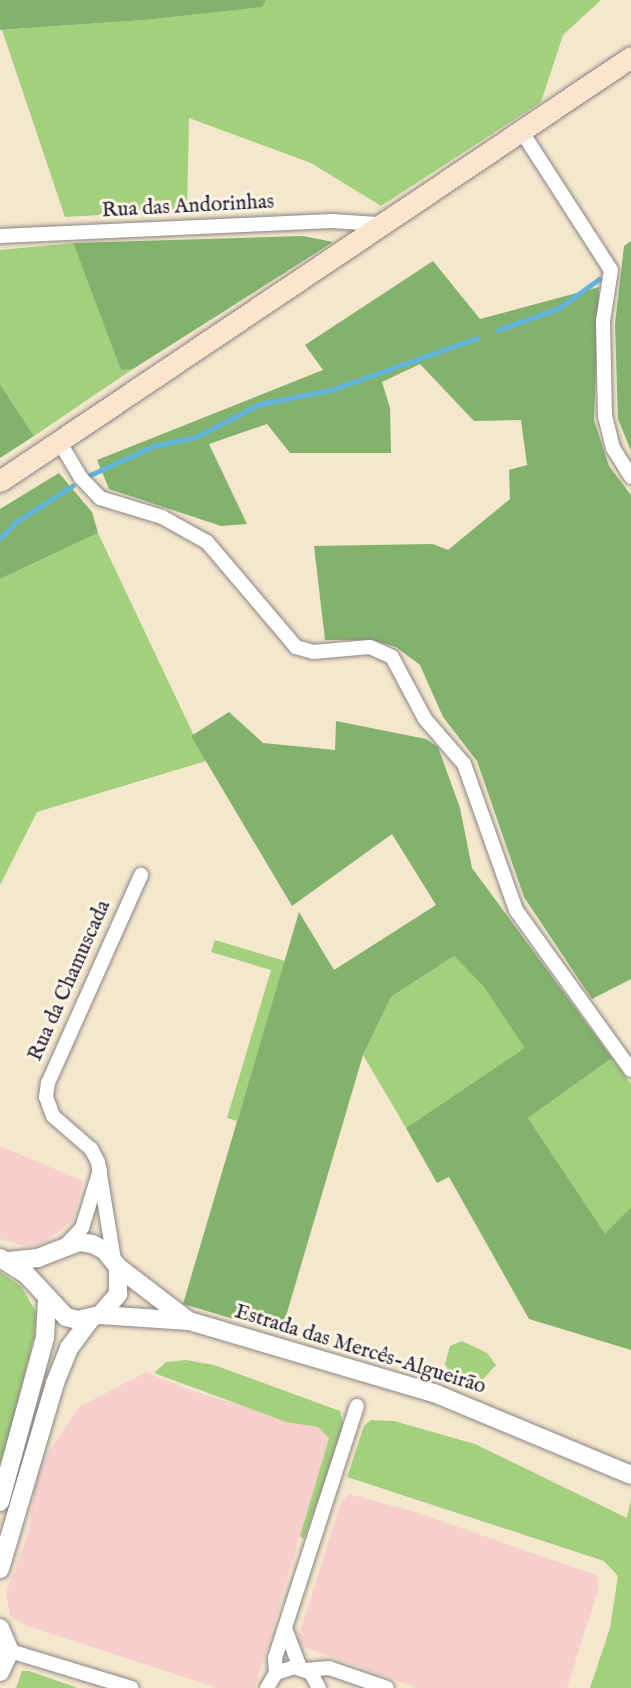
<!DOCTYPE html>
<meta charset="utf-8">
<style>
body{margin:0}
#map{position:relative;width:631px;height:1688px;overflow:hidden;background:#f4e7cd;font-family:"IM FELL English",serif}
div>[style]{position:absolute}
.built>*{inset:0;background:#f7d0ce}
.green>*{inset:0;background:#a3d07d}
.forest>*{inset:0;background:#82b26c}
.stream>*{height:4.5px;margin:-2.25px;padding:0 2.25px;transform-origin:2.25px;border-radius:2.25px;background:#61b4dd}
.roads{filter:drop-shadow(0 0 2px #8b8484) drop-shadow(0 0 2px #8b8484)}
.minor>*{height:14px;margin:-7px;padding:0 7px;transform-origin:7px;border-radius:7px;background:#fff}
.tertiary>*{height:18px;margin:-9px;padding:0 9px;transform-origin:9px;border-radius:9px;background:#fff}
.secondary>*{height:21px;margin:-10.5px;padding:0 10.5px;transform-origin:10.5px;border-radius:10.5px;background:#fbe5cf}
span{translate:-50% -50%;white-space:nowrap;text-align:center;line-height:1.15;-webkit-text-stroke:6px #fcf5e5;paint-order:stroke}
.street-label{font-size:21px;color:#22223b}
</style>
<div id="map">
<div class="built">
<i style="clip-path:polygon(0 1146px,83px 1181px,73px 1220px,42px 1244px,26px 1246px,0 1239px)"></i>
<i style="clip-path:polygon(146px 1372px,189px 1390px,318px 1427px,329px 1438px,255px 1688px,218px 1688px,27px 1626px,10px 1616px,6px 1593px,28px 1534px,38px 1468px,79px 1407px)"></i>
<i style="clip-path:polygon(349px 1494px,412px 1511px,596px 1575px,599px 1587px,567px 1688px,418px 1688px,296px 1644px,341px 1502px)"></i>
</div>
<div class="green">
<i style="clip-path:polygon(266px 0,601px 0,563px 35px,541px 102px,381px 206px,311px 163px,189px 118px,187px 210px,65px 217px,2px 30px,145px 20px,261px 7px)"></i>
<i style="clip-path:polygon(73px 243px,121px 369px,133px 369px,34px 436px,0 384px,0 250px)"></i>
<i style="clip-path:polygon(98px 533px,206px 761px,37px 812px,0 885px,0 579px)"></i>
<i style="clip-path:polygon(215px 940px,285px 961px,237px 1121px,227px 1118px,271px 970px,211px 952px)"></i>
<i style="clip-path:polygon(454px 956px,484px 987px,526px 1048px,406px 1128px,363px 1055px,391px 997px)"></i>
<i style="clip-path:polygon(612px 1058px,631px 1084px,631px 1207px,605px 1235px,528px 1118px)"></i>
<i style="clip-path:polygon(0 1272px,21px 1286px,36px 1312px,35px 1334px,0 1472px)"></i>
<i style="clip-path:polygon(462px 1341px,487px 1353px,496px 1365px,476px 1387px,453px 1380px,445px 1364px,450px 1346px)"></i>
<i style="clip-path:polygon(186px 1360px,214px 1365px,340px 1411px,344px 1427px,304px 1539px,300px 1536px,329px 1438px,318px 1427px,286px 1422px,154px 1373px,166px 1362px)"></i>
<i style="clip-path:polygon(371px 1420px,394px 1421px,475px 1444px,627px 1518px,631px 1498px,631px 1688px,590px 1688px,610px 1628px,618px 1576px,604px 1561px,347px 1477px,364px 1426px)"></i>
<i style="clip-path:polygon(22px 1671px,29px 1671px,78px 1688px,16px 1688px)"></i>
</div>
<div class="forest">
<i style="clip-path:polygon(0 0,266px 0,262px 7px,145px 20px,0 30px)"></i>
<i style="clip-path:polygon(303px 236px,333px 242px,133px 369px,121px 370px,73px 243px)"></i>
<i style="clip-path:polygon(631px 241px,631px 451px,618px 419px,615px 324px,624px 246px)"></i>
<i style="clip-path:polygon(433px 261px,480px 319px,599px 287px,594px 420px,609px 466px,631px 495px,631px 979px,592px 999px,524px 897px,477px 761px,443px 717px,420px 665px,396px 647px,372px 640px,325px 640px,314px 546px,433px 544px,448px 550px,510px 499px,509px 470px,527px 465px,521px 420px,474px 421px,420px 364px,382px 382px,390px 408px,391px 453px,290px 453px,267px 424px,209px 444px,247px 524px,221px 526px,109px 489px,97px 460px,323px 370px,305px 345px)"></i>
<i style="clip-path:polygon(0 384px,34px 436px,0 458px)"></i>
<i style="clip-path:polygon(59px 473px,92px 512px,98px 533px,0 579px,0 509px)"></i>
<i style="clip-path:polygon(229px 712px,263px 743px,335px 750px,336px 721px,426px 739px,438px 747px,460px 808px,472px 868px,612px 1058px,528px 1118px,605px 1234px,631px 1207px,631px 1350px,529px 1319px,449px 1177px,437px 1183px,406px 1128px,525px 1048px,484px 987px,454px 956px,391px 997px,363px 1055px,281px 1333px,183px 1304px,299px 912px,334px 970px,436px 905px,392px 834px,292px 906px,191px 736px)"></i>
</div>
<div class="stream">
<i style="left:498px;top:330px;width:65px;rotate:-19.8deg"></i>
<i style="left:559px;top:308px;width:49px;rotate:-35.9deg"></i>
<i style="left:90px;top:475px;width:70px;rotate:-24.4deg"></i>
<i style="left:154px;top:446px;width:43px;rotate:-12.1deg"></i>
<i style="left:196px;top:437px;width:72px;rotate:-27.3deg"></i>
<i style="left:260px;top:404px;width:72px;rotate:-11.2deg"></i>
<i style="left:331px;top:390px;width:155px;rotate:-19.6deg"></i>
<i style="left:0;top:538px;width:23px;rotate:-45deg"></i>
<i style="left:16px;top:522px;width:67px;rotate:-32.7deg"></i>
</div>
<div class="roads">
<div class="minor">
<i style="left:522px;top:132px;width:164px;rotate:57.2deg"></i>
<i style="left:611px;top:270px;width:52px;rotate:98.9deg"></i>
<i style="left:603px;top:321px;width:95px;rotate:88.8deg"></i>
<i style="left:605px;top:416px;width:33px;rotate:76deg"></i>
<i style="left:613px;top:448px;width:34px;rotate:58deg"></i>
<i style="left:0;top:236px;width:332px;rotate:-2.6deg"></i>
<i style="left:332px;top:221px;width:46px;rotate:3.7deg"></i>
<i style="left:59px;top:441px;width:43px;rotate:59.3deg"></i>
<i style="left:81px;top:478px;width:28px;rotate:46deg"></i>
<i style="left:100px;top:498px;width:65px;rotate:17deg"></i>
<i style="left:162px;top:517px;width:51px;rotate:29.1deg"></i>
<i style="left:207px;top:542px;width:138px;rotate:49.7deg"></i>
<i style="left:296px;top:647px;width:18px;rotate:16deg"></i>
<i style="left:313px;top:652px;width:57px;rotate:-5deg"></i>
<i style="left:370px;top:647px;width:24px;rotate:24deg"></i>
<i style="left:392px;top:657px;width:70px;rotate:62deg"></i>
<i style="left:425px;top:719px;width:60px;rotate:49.1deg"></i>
<i style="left:464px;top:764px;width:155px;rotate:70.4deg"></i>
<i style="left:516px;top:910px;width:197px;rotate:54.3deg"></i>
<i style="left:66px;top:1245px;width:23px;rotate:-47deg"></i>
<i style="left:82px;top:1228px;width:61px;rotate:-72.8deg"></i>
<i style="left:114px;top:1260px;width:99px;rotate:-99.3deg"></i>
<i style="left:98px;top:1162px;width:15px;rotate:-118deg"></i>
<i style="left:91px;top:1149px;width:50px;rotate:-139deg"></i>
<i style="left:53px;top:1116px;width:20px;rotate:-110deg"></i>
<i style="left:46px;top:1097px;width:14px;rotate:-82deg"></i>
<i style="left:48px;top:1083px;width:228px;rotate:-65.9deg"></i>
<i style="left:286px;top:1631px;width:40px;rotate:69deg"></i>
<i style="left:10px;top:1651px;width:127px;rotate:16.9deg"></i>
<i style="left:305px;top:1670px;width:24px;rotate:-5deg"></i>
<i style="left:329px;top:1668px;width:61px;rotate:19deg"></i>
<i style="left:276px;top:1673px;width:15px;rotate:-94deg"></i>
<i style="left:275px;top:1658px;width:265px;rotate:-72deg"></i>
<i style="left:267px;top:1688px;width:17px;rotate:-59deg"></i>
<i style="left:276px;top:1673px;width:19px;rotate:-18deg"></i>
<i style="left:294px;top:1667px;width:18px;rotate:19deg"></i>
<i style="left:311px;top:1673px;width:17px;rotate:62deg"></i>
</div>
<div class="tertiary">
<i style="left:0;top:1258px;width:31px;rotate:32deg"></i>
<i style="left:26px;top:1274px;width:59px;rotate:47.1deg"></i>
<i style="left:66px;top:1317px;width:12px;rotate:14deg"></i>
<i style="left:78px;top:1320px;width:23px;rotate:-13deg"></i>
<i style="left:100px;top:1315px;width:28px;rotate:-49deg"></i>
<i style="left:118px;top:1294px;width:27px;rotate:-90deg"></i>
<i style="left:118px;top:1267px;width:22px;rotate:-129deg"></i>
<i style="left:104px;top:1250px;width:13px;rotate:-153deg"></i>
<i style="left:92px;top:1244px;width:13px;rotate:-171deg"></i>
<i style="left:79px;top:1242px;width:44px;rotate:158.7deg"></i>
<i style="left:38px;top:1258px;width:29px;rotate:174deg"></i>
<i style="left:118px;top:1267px;width:86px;rotate:37.4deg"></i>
<i style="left:100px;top:1315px;width:89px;rotate:3.9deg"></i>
<i style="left:189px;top:1321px;width:255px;rotate:16.4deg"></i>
<i style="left:434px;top:1393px;width:213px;rotate:22.6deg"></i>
<i style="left:0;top:1502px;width:170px;rotate:-74.7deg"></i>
<i style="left:45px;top:1338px;width:38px;rotate:-87deg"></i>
<i style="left:0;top:1569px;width:194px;rotate:-73.5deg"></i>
<i style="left:55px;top:1383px;width:38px;rotate:-68deg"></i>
<i style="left:69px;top:1348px;width:36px;rotate:-53deg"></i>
<i style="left:0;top:1628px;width:25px;rotate:67deg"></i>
<i style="left:10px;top:1651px;width:23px;rotate:115deg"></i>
</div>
<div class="secondary">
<i style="left:0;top:481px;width:760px;rotate:-33.9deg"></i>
</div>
</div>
<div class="street-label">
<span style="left:188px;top:207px;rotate:-3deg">Rua das Andorinhas</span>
<span style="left:70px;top:981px;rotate:-66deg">Rua da Chamuscada</span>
<span style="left:360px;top:1350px;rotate:17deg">Estrada das Mercês-Algueirão</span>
</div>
</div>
